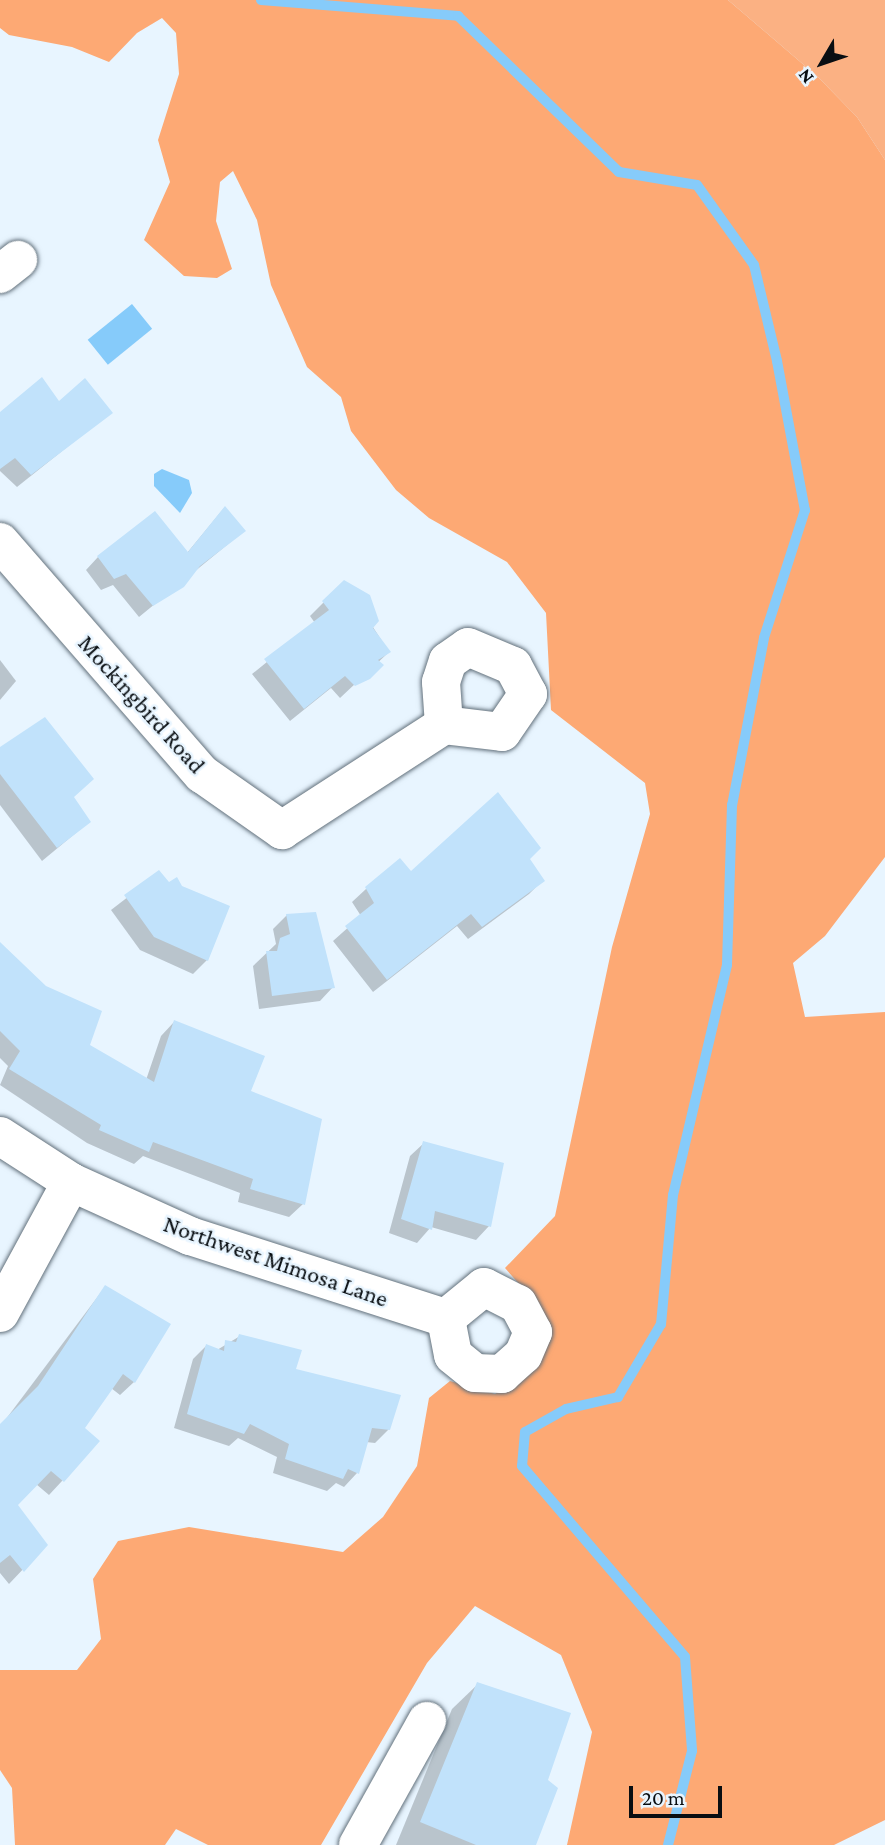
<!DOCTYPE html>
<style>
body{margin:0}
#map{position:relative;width:885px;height:1845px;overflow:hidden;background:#e8f5ff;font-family:"Crimson Pro",serif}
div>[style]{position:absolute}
.green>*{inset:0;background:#fbb183}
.forest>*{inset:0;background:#fda974}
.water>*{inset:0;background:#86cbfa;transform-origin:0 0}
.shadow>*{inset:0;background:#0003}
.stream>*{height:10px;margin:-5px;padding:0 5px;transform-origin:5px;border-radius:5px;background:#86cbfa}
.building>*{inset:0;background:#c1e2fb}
.roads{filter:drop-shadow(0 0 2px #63717c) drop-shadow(0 0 2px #63717c)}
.minor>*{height:38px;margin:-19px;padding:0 19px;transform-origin:19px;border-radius:19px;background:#fff}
span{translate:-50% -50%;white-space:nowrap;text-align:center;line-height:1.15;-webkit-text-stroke:5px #e8f5ff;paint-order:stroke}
.street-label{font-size:24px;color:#090e12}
.north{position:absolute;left:787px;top:28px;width:70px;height:70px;-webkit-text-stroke:5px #e8f5ff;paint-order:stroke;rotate:231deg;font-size:19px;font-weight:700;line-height:28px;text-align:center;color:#090e12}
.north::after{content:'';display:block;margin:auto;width:24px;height:32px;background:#090e12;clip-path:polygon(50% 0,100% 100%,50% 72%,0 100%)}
.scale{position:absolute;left:629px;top:1786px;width:93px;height:32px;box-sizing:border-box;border:4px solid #090e12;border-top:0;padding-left:9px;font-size:21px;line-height:24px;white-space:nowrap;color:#090e12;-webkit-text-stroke:5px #e8f5ff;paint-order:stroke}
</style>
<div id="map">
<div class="green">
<i style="clip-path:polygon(728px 0,885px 0,885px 160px,857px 117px,818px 77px)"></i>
</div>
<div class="forest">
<i style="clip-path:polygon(0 0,728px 0,818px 77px,857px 117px,885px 160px,885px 857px,825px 936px,793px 963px,805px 1017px,885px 1012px,885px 1820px,834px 1845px,567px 1845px,592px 1732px,561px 1655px,475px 1606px,427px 1663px,321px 1845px,208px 1845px,176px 1829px,165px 1845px,15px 1845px,12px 1788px,0 1770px,0 1670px,77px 1670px,101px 1639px,93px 1579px,118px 1541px,189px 1527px,343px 1552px,383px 1517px,417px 1466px,429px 1398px,450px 1381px,495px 1394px,535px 1369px,528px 1294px,505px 1268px,555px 1216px,612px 947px,650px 814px,645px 783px,551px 710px,546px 613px,507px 562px,429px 518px,396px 490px,351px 431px,341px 397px,307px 367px,271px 285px,257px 220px,233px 171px,220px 182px,216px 221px,232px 269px,217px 278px,184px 276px,144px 240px,170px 182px,158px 140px,179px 74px,176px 33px,162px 18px,137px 33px,109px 62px,72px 47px,9px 35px,0 28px)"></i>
</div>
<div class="water">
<i style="left:132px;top:304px;width:32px;height:57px;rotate:51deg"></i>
<i style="clip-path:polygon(162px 469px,189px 480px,192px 493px,180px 513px,154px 486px,154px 474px)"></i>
</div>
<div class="shadow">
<i style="clip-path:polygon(59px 403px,111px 412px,17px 487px,0 471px,0 415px)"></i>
<i style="clip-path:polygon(224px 508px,244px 531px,139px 617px,113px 585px,101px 590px,86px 570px,98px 557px,187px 553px)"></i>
<i style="clip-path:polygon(344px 582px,389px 652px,340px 698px,331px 688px,290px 721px,252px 674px,315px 623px,310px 616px)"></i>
<i style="clip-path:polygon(0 660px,16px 681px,0 700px)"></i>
<i style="clip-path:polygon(0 749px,72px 798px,89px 822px,42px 861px,0 805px)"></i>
<i style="clip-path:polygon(528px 859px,543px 880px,529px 894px,468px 939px,457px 926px,373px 992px,333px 941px,361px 916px,352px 902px,366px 889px,410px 874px)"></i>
<i style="clip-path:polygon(159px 873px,207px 960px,193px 974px,140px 950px,111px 910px)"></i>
<i style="clip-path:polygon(287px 915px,333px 987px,320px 1001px,259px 1009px,253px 966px,276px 944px,273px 929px)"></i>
<i style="clip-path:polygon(0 944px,88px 1046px,146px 1080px,161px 1036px,174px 1022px,249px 1092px,303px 1204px,289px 1217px,238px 1202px,240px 1193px,143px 1156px,134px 1164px,87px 1143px,0 1085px,8px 1066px,0 1058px)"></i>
<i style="clip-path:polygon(424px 1143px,489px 1226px,476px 1240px,431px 1227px,417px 1243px,389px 1233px,410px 1156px)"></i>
<i style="clip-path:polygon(105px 1287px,134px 1382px,120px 1395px,111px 1388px,83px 1428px,97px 1441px,62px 1481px,49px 1495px,36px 1484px,16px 1505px,46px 1545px,9px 1584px,0 1573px,0 1427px)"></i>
<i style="clip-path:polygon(240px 1336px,389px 1429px,375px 1443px,366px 1442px,357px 1473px,344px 1487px,336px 1483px,327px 1491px,273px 1473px,277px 1457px,238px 1438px,229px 1446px,174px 1428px,193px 1359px,206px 1346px,217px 1350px)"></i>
<i style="clip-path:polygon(478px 1684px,546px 1781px,534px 1845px,396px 1845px,452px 1709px)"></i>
</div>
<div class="stream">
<i style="left:261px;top:0;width:198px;rotate:4.6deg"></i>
<i style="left:458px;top:16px;width:224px;rotate:44.1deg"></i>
<i style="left:619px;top:172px;width:79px;rotate:9.5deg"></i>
<i style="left:697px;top:185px;width:98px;rotate:54.5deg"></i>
<i style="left:754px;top:265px;width:99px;rotate:76.5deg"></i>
<i style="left:777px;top:361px;width:152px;rotate:79.4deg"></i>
<i style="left:805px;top:510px;width:134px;rotate:107.8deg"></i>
<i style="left:764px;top:638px;width:170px;rotate:100.8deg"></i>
<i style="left:732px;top:805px;width:160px;rotate:91.8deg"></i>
<i style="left:727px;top:965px;width:236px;rotate:103.2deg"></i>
<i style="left:673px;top:1195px;width:130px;rotate:95.3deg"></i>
<i style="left:661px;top:1324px;width:85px;rotate:120.5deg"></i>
<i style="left:618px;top:1397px;width:53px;rotate:167deg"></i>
<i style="left:566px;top:1409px;width:47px;rotate:150.7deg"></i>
<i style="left:525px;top:1432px;width:34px;rotate:95deg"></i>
<i style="left:522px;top:1466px;width:251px;rotate:49.5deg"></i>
<i style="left:685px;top:1657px;width:94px;rotate:85.7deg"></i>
<i style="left:692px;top:1751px;width:97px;rotate:104.3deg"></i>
</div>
<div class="building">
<i style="clip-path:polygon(42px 377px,59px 401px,85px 378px,113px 413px,31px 475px,15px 458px,0 469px,0 412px)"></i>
<i style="clip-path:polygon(225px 506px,246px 531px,200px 566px,184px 587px,153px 606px,126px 574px,114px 579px,97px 556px,155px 511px,188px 552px)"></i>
<i style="clip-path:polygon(344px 580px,370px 595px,379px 621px,373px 628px,391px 652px,378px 660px,384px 665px,370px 679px,355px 686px,345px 676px,304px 709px,264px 659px,329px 610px,322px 601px)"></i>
<i style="clip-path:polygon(45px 717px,94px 779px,74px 797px,91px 822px,57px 848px,0 774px,0 747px)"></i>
<i style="clip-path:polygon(498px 792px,541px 848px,530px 859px,545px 881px,482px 927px,471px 914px,387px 980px,345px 926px,374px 903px,365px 887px,400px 858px,411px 871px)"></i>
<i style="clip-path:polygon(159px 870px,169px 882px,177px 877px,182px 886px,230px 906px,208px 961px,154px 937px,124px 895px)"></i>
<i style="clip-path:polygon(316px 912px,335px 988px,272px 996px,266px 951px,277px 951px,280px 938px,290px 934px,286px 914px)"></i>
<i style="clip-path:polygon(0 942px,46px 986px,102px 1011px,90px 1045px,154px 1082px,174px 1020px,265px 1056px,251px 1091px,322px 1119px,305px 1205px,250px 1189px,253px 1179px,153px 1142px,149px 1152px,99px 1130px,101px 1125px,9px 1069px,20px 1051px,0 1031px)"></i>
<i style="clip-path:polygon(423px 1141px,504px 1163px,491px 1227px,435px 1211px,432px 1230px,401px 1219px)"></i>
<i style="clip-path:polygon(105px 1285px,171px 1324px,135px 1383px,123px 1374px,85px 1428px,100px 1441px,64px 1482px,51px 1471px,18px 1505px,48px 1545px,24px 1572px,10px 1555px,0 1563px,0 1424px,38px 1386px)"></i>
<i style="clip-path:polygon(239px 1334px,302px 1350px,296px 1369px,401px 1395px,390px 1430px,372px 1428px,359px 1474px,348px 1469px,343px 1479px,285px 1459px,289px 1444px,250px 1424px,244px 1434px,187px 1414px,206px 1344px,224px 1351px,225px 1340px,236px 1342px)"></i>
<i style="clip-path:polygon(477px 1682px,571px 1713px,548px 1780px,558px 1788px,536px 1845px,476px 1845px,420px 1822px)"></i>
</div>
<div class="roads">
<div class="minor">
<i style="left:0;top:274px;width:23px;rotate:-38deg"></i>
<i style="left:0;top:542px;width:308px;rotate:49deg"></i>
<i style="left:202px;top:774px;width:98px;rotate:35deg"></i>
<i style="left:282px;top:830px;width:193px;rotate:-32.9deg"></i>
<i style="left:468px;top:647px;width:49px;rotate:22.9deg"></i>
<i style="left:513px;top:666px;width:32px;rotate:62deg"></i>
<i style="left:528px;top:694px;width:46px;rotate:124.4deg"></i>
<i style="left:502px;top:732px;width:58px;rotate:-173.1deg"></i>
<i style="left:444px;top:725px;width:43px;rotate:-94deg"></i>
<i style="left:441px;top:682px;width:22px;rotate:-72deg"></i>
<i style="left:448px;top:661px;width:24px;rotate:-35deg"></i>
<i style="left:0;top:1136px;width:85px;rotate:32.9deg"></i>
<i style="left:71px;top:1182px;width:131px;rotate:24.4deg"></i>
<i style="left:190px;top:1236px;width:269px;rotate:17.8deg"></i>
<i style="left:484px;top:1287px;width:38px;rotate:27deg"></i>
<i style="left:518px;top:1304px;width:32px;rotate:62deg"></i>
<i style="left:533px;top:1332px;width:25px;rotate:113deg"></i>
<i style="left:523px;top:1355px;width:28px;rotate:138deg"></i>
<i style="left:502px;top:1374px;width:27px;rotate:-178deg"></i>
<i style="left:475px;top:1373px;width:28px;rotate:-141deg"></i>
<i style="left:453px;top:1355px;width:38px;rotate:-101deg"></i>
<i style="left:446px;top:1318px;width:49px;rotate:-39.2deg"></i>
<i style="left:0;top:1313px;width:149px;rotate:-61.5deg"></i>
<i style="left:358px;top:1845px;width:142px;rotate:-60.9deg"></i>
</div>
</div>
<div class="street-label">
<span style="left:142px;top:704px;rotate:48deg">Mockingbird Road</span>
<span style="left:276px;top:1261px;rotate:19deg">Northwest Mimosa Lane</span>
</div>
<div class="north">N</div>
<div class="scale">20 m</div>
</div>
